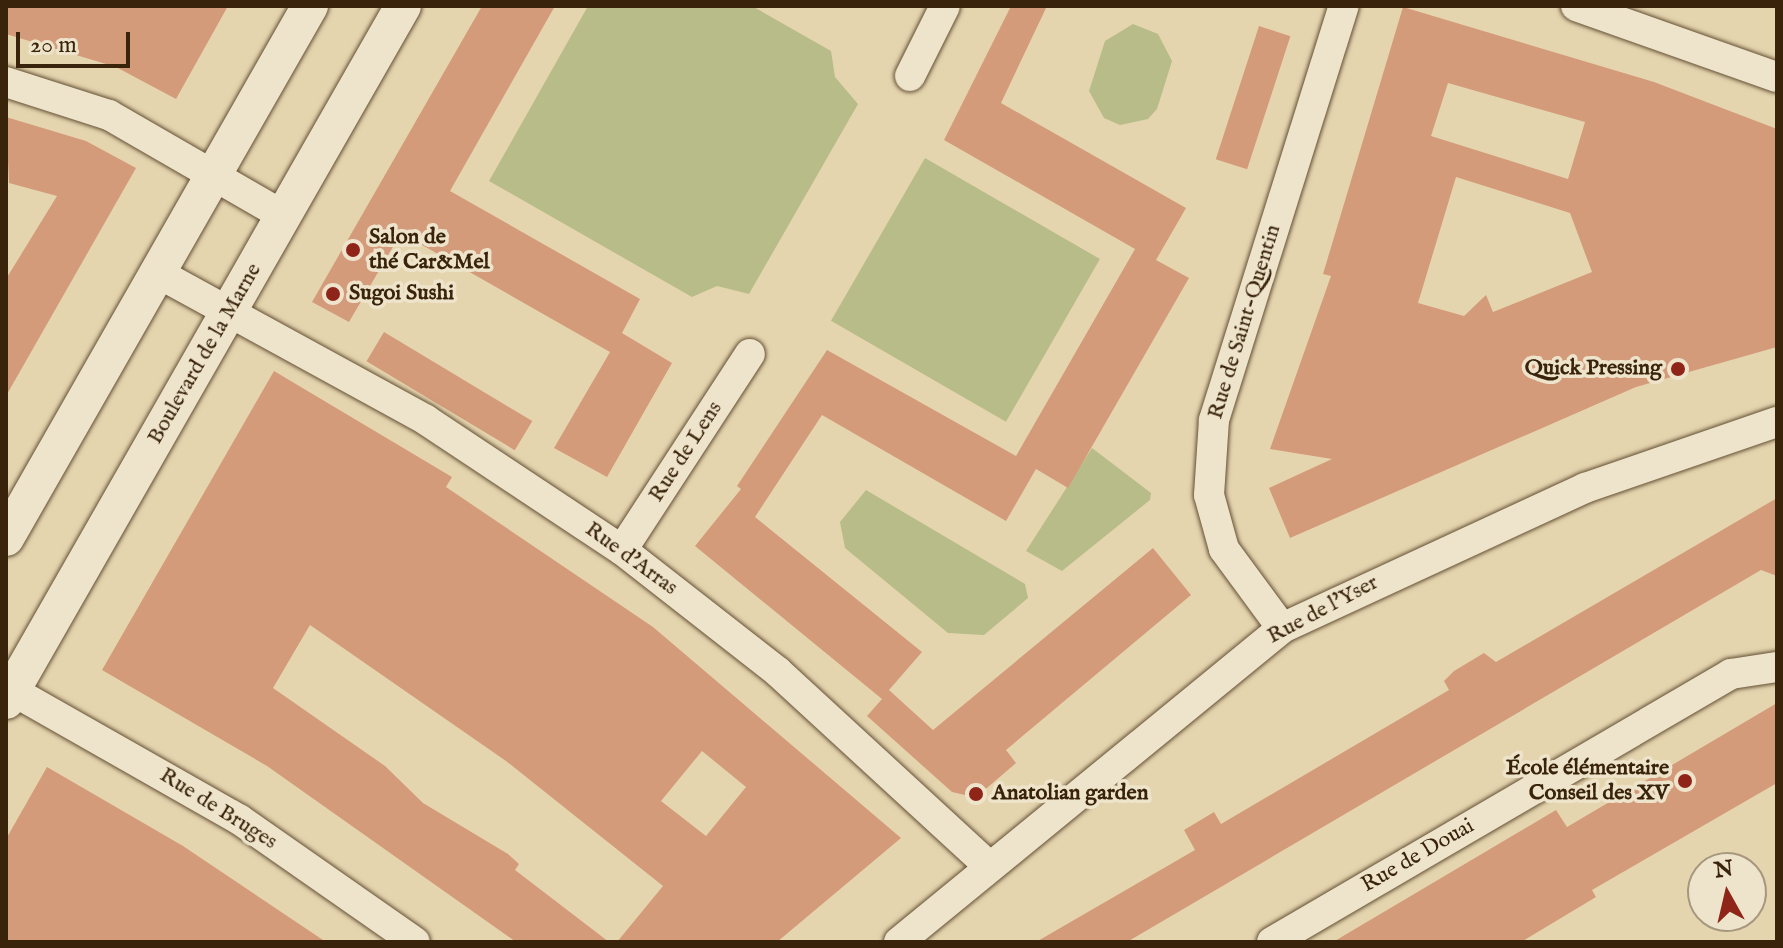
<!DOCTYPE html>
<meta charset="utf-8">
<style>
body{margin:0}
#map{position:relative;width:1783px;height:948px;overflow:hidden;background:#e5d5af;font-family:"IM FELL English",serif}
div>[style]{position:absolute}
.green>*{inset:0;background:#b7bc88;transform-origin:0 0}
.building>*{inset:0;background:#d49b7b;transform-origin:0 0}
.roads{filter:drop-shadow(0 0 2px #645034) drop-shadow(0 0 2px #645034)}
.minor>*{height:30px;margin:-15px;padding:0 15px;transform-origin:15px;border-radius:15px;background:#eee4cb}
.tertiary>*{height:36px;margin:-18px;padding:0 18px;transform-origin:18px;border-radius:18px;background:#eee4cb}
.dots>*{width:22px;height:22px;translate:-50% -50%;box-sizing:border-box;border:4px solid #eee4cb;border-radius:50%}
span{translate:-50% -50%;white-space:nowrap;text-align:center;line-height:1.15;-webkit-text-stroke:7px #eee4cb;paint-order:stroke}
.poi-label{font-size:22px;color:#39240b;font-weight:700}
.left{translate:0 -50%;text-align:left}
.right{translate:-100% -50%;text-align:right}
.street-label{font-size:22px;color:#39240b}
.frame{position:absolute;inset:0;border:8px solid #39240b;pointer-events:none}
.north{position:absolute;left:1687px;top:852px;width:80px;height:80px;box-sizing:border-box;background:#eee4cb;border:2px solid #a6977e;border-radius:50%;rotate:352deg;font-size:22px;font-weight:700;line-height:32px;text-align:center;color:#39240b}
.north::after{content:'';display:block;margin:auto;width:28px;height:36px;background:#8f2418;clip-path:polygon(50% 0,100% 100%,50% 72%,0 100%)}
.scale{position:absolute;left:16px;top:32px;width:114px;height:36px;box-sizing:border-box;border:4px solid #39240b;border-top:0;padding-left:10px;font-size:24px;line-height:28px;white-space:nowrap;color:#39240b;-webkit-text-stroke:6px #eee4cb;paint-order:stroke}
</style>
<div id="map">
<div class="green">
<i style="clip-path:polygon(588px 6px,752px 6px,831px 51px,835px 77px,858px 104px,749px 294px,717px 286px,692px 297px,489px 181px)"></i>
<i style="clip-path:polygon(1133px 24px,1158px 34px,1172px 61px,1157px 109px,1148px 119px,1120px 125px,1104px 118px,1089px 91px,1105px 41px)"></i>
<i style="left:925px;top:158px;width:202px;height:188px;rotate:30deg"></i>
<i style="clip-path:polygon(1092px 448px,1151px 493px,1150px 500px,1062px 571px,1026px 551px)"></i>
<i style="clip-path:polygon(866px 490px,1025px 584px,1028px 598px,984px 635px,948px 633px,845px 548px,840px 522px)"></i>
</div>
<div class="building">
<i style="clip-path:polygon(6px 6px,228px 6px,176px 99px,116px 67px,6px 34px)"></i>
<i style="clip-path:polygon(482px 6px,555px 6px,450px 191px,640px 299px,622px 333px,672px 363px,607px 477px,554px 448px,610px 352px,401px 233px,349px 322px,312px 302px)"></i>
<i style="clip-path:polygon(1011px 6px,1047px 6px,1001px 103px,1186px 208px,1156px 260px,1189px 278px,1068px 488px,1036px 469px,1006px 521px,822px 415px,755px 517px,922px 652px,889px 690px,933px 730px,1153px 548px,1191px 595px,1006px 750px,1016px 763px,987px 788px,965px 795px,952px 792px,867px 716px,882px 699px,695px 546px,741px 489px,737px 486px,827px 350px,1016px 456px,1135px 249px,944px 140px)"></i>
<i style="clip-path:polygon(evenodd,1403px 7px,1654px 82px,1777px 129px,1777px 347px,1636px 387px,1290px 538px,1269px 488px,1332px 459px,1270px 449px,1331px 276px,1323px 274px,1403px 7px,1448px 83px,1585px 122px,1568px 179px,1431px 136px,1448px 83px,1403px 7px,1456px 177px,1570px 213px,1592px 272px,1493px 312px,1486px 295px,1464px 316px,1418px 303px,1456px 177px)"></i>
<i style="left:1259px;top:26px;width:33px;height:140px;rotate:18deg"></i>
<i style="clip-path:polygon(6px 117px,86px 141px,136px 168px,6px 396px,6px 279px,57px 196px,9px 183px)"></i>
<i style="left:384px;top:332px;width:173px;height:34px;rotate:31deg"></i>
<i style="clip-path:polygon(evenodd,274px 371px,452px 477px,446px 487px,653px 627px,901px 838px,777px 942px,617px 942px,663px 886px,506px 761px,310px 625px,273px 688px,385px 766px,423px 803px,508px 854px,519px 864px,515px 870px,609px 942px,516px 942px,267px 766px,102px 670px,274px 371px,702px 751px,746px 787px,706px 836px,661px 801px,702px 751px)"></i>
<i style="clip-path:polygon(1777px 498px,1777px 576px,1761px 570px,1127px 942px,1036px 942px,1195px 850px,1184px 830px,1214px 812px,1221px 824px,1449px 690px,1444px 681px,1454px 671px,1484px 653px,1496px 662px)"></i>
<i style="clip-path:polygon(1777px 703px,1777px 783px,1592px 890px,1596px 897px,1521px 942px,1333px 942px,1556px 810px,1567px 827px)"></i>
<i style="clip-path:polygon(47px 767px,183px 846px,326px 942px,6px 942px,6px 839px)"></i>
</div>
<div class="roads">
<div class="minor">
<i style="left:1576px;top:6px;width:213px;rotate:19.5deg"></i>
<i style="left:910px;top:76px;width:78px;rotate:-63.4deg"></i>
<i style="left:6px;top:82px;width:108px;rotate:17.8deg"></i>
<i style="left:109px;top:115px;width:202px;rotate:30deg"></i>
<i style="left:156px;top:272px;width:308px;rotate:28.7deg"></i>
<i style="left:426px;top:420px;width:235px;rotate:33.6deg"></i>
<i style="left:622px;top:550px;width:198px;rotate:38deg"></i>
<i style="left:778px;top:672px;width:287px;rotate:42.6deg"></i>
<i style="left:622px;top:550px;width:234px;rotate:-56.9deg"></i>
<i style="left:1282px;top:628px;width:98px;rotate:-126.3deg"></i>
<i style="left:1224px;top:549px;width:56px;rotate:-105.5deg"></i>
<i style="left:1209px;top:495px;width:75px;rotate:-86.2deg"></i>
<i style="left:1214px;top:420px;width:434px;rotate:-72.6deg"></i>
<i style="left:6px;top:687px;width:269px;rotate:29.6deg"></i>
<i style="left:240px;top:820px;width:213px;rotate:34.9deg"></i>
<i style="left:899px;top:942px;width:495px;rotate:-39.3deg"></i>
<i style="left:1282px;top:628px;width:334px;rotate:-24.8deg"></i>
<i style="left:1585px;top:488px;width:203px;rotate:-19deg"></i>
<i style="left:1272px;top:942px;width:532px;rotate:-30.28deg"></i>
<i style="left:1731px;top:674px;width:47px;rotate:-8.7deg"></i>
</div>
<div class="tertiary">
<i style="left:6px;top:538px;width:613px;rotate:-60.26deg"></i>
<i style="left:6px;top:701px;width:800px;rotate:-60.26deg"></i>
</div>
</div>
<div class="dots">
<i style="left:353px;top:250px;background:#8f2418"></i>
<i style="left:333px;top:294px;background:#8f2418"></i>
<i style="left:1678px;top:369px;background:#8f2418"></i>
<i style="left:1685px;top:781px;background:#8f2418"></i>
<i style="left:976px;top:794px;background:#8f2418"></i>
</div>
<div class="poi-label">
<span class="left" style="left:369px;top:250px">Salon de<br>thé Car&amp;Mel</span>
<span class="left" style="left:349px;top:294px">Sugoi Sushi</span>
<span class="right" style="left:1662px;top:369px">Quick Pressing</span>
<span class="right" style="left:1669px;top:781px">École élémentaire<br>Conseil des XV</span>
<span class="left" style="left:992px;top:794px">Anatolian garden</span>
</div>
<div class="street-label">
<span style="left:1245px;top:322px;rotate:-73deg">Rue de Saint-Quentin</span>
<span style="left:205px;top:354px;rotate:-60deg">Boulevard de la Marne</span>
<span style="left:686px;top:452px;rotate:-57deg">Rue de Lens</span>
<span style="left:631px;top:559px;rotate:36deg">Rue d'Arras</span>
<span style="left:1323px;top:610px;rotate:-28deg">Rue de l'Yser</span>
<span style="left:218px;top:809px;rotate:32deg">Rue de Bruges</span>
<span style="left:1418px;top:856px;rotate:-30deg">Rue de Douai</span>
</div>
<div class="frame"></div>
<div class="north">N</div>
<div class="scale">20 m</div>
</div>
